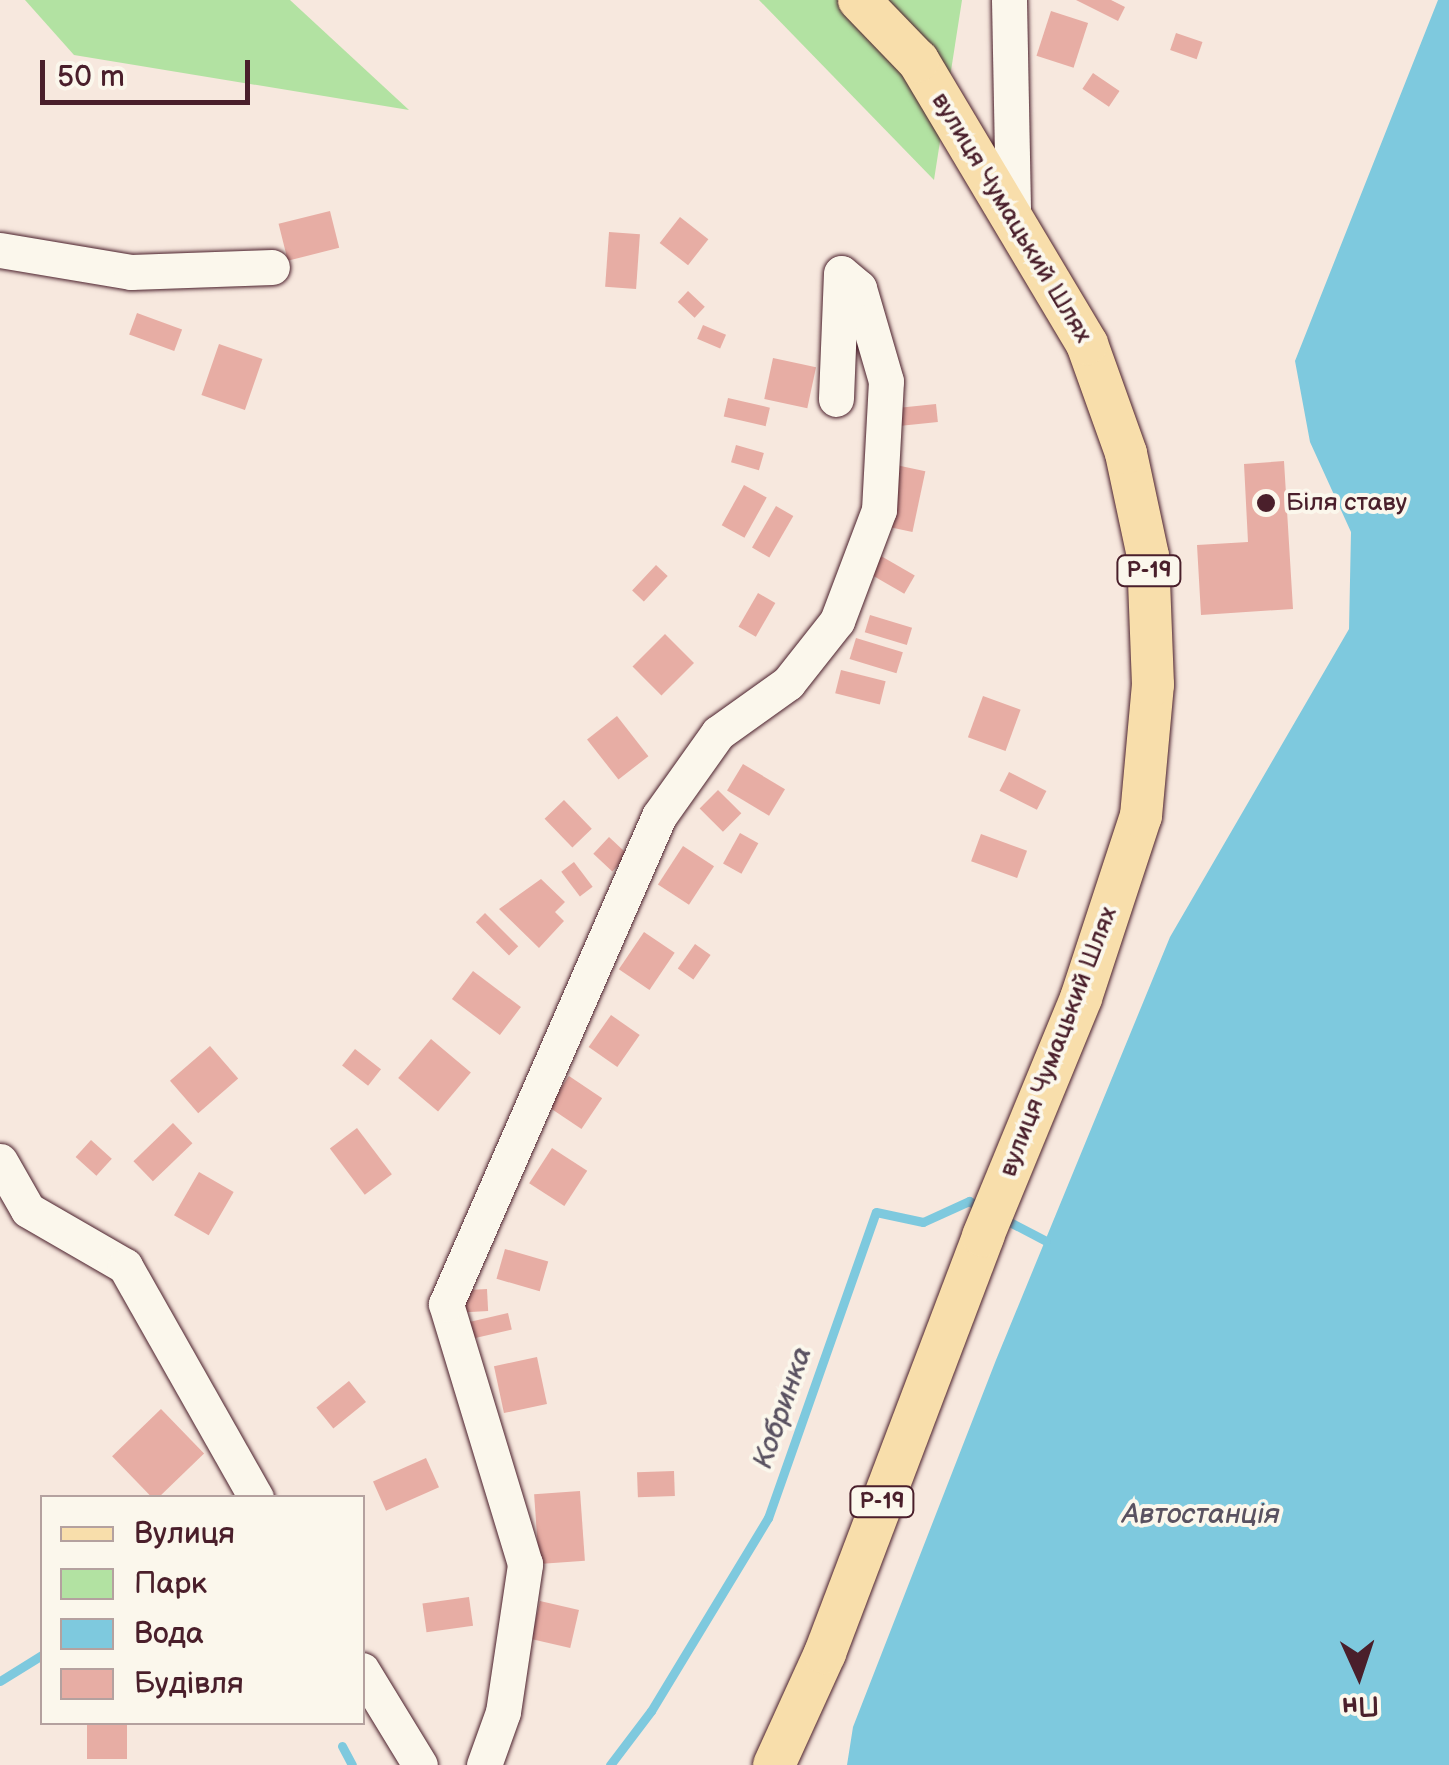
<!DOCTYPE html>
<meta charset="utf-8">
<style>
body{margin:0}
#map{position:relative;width:1449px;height:1765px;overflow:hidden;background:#f7e8de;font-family:"Balsamiq Sans",sans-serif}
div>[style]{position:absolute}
.green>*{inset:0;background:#b2e2a2}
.water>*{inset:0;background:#7ec9de}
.stream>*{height:9px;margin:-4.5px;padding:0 4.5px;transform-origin:4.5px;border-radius:4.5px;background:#7ec9de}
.building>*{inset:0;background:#e7ada4;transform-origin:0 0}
.roads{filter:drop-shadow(0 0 2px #4a1f2b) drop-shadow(0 0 2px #4a1f2b)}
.minor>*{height:35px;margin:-17.5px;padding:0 17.5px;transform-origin:17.5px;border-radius:17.5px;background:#fbf7ec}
.major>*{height:42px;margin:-21px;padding:0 21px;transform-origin:21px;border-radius:21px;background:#f8deab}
.dots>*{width:28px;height:28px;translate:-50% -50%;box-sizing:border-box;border:5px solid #fbf7ec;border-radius:50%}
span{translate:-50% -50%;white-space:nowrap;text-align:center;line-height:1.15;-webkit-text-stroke:8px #fbf7ec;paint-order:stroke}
.shield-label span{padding:2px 8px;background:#fbf7ec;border:2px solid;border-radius:8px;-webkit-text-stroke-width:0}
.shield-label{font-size:22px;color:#4a1f2b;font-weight:700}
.street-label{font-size:25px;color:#4a1f2b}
.poi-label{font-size:25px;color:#4a1f2b}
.left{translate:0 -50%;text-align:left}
.water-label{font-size:28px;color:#5a5261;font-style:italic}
.legend{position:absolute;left:40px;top:1495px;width:325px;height:230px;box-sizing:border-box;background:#fbf7ec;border:2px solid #b4a19f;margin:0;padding:12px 18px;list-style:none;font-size:30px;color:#4a1f2b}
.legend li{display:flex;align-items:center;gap:20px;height:50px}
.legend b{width:50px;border:2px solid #b4a19f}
.north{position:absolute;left:1309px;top:1625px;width:100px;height:100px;-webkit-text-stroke:8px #fbf7ec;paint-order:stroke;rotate:177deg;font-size:28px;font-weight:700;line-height:40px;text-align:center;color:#4a1f2b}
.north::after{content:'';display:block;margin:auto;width:35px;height:45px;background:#4a1f2b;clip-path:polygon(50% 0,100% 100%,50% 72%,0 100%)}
.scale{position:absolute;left:40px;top:60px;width:210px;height:45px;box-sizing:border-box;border:5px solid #4a1f2b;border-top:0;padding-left:12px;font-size:30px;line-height:35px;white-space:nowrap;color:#4a1f2b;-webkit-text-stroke:8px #fbf7ec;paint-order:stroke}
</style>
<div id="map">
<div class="green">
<i style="clip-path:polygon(25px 0,290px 0,409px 110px,74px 55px)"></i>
<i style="clip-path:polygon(759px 0,962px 0,934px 180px)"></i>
</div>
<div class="water">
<i style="clip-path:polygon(1438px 0,1449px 0,1449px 1765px,847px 1765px,853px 1727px,996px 1360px,1170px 937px,1349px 629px,1351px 532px,1310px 442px,1295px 361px)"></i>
</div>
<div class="stream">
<i style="left:1004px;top:1219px;width:47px;rotate:27.6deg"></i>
<i style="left:0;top:1681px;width:49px;rotate:-31.8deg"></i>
<i style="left:342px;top:1746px;width:21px;rotate:62deg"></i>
<i style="left:610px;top:1765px;width:68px;rotate:-52.8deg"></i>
<i style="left:651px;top:1711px;width:226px;rotate:-58.8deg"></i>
<i style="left:768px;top:1518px;width:324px;rotate:-70.6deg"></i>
<i style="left:876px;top:1212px;width:48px;rotate:12deg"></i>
<i style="left:923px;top:1222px;width:51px;rotate:-24.5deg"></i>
<i style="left:969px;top:1201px;width:14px;rotate:30deg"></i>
</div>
<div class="building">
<i style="clip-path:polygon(1076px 0,1111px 0,1125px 7px,1118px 21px)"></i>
<i style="left:1051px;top:11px;width:39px;height:47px;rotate:18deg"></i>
<i style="left:1176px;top:33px;width:28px;height:18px;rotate:19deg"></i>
<i style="left:1093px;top:73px;width:32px;height:19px;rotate:34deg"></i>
<i style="left:330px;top:211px;width:38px;height:53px;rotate:76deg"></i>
<i style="left:680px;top:217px;width:36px;height:33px;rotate:38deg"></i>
<i style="left:609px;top:232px;width:31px;height:55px;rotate:4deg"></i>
<i style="left:688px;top:291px;width:23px;height:15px;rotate:43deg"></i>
<i style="left:137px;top:313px;width:48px;height:23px;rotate:20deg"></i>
<i style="left:703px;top:325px;width:25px;height:15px;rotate:23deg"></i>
<i style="left:219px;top:344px;width:46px;height:54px;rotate:19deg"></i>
<i style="left:773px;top:358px;width:44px;height:42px;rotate:12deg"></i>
<i style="left:728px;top:398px;width:43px;height:19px;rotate:13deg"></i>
<i style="left:936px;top:404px;width:18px;height:39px;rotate:84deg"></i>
<i style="left:736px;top:445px;width:29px;height:18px;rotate:16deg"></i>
<i style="clip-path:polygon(1284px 461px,1293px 609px,1201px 615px,1197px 545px,1248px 542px,1244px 464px)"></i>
<i style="left:896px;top:465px;width:30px;height:62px;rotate:12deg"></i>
<i style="left:744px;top:485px;width:26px;height:46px;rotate:29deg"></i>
<i style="left:776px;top:506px;width:20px;height:48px;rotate:30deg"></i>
<i style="left:881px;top:556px;width:39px;height:21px;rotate:30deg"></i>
<i style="left:656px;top:565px;width:16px;height:35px;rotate:43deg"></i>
<i style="left:758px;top:593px;width:20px;height:39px;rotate:30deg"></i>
<i style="left:870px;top:615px;width:44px;height:18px;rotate:17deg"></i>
<i style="left:665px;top:634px;width:41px;height:46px;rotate:45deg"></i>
<i style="left:856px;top:638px;width:49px;height:22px;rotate:17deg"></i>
<i style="left:841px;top:670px;width:46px;height:24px;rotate:14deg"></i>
<i style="left:983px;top:696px;width:40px;height:44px;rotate:20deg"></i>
<i style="left:617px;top:716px;width:51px;height:38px;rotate:52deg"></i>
<i style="left:743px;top:764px;width:49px;height:31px;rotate:31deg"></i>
<i style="left:1009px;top:772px;width:42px;height:21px;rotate:27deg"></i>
<i style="left:718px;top:790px;width:33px;height:26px;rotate:45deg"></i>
<i style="left:564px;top:800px;width:40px;height:27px;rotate:46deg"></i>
<i style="left:740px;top:833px;width:21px;height:35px;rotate:29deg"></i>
<i style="left:981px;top:834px;width:49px;height:29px;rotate:20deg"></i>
<i style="left:609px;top:837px;width:26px;height:23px;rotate:43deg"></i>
<i style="left:683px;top:846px;width:37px;height:46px;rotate:33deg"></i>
<i style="left:574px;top:862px;width:31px;height:16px;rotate:53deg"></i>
<i style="clip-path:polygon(541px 879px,565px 902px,555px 912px,564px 921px,539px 948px,499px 909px)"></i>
<i style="left:485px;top:913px;width:47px;height:13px;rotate:45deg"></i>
<i style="left:644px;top:932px;width:37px;height:45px;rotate:34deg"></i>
<i style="left:695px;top:944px;width:19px;height:30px;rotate:35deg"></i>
<i style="left:473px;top:971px;width:60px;height:35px;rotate:37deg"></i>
<i style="left:611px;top:1015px;width:35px;height:39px;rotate:35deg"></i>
<i style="left:431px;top:1039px;width:52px;height:51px;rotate:40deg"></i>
<i style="left:210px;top:1046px;width:43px;height:53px;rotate:49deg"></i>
<i style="left:355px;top:1049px;width:33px;height:21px;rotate:38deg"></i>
<i style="left:569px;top:1076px;width:40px;height:37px;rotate:34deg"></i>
<i style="left:173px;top:1123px;width:28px;height:55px;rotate:46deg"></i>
<i style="left:357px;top:1128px;width:58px;height:34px;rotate:53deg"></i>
<i style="left:91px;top:1140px;width:28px;height:23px;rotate:42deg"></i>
<i style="left:552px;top:1148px;width:42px;height:42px;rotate:33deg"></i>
<i style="left:199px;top:1172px;width:40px;height:50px;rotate:30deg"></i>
<i style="left:505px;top:1249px;width:45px;height:31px;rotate:16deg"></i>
<i style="left:487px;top:1289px;width:22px;height:27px;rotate:87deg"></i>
<i style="left:508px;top:1313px;width:17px;height:43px;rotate:77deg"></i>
<i style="left:537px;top:1357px;width:48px;height:44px;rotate:78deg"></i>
<i style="left:349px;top:1381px;width:27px;height:42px;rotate:51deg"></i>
<i style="left:161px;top:1409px;width:62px;height:68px;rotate:46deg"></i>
<i style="left:426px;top:1458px;width:32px;height:58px;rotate:66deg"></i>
<i style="left:674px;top:1471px;width:25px;height:37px;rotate:88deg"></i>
<i style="left:580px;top:1491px;width:70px;height:46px;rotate:86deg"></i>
<i style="left:469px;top:1597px;width:29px;height:47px;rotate:82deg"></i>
<i style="left:540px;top:1601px;width:40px;height:39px;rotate:13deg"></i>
<i style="left:87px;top:1722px;width:40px;height:37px"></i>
</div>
<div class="roads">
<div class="minor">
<i style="left:1009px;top:0;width:218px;rotate:88.9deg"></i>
<i style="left:0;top:250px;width:133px;rotate:9.5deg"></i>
<i style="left:131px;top:272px;width:141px;rotate:-2deg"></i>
<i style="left:0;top:1161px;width:56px;rotate:60.3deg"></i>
<i style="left:28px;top:1210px;width:112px;rotate:30deg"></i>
<i style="left:125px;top:1266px;width:266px;rotate:60.5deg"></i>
<i style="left:362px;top:1670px;width:111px;rotate:58.6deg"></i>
<i style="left:484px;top:1765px;width:56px;rotate:-70.3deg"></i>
<i style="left:503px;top:1712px;width:150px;rotate:-81.5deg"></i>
<i style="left:525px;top:1564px;width:272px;rotate:-106.9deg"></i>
<i style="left:446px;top:1304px;width:532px;rotate:-66.42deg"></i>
<i style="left:659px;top:816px;width:102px;rotate:-54.6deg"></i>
<i style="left:718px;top:733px;width:86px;rotate:-35.5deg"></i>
<i style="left:788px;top:683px;width:79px;rotate:-51.7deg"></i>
<i style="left:837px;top:621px;width:119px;rotate:-69.3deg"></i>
<i style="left:879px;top:510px;width:129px;rotate:-86.9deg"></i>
<i style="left:886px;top:381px;width:97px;rotate:-106.2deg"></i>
<i style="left:859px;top:288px;width:23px;rotate:-140deg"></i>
<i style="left:841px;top:273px;width:126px;rotate:92.3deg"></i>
</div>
<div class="major">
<i style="left:774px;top:1765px;width:123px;rotate:-65.5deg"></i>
<i style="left:825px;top:1653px;width:446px;rotate:-69.2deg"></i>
<i style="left:983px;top:1236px;width:257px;rotate:-67.6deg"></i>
<i style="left:1081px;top:998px;width:192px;rotate:-71.8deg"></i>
<i style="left:1141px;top:816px;width:132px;rotate:-84.8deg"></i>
<i style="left:1153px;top:685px;width:129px;rotate:-92.2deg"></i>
<i style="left:1148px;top:556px;width:105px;rotate:-102.1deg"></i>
<i style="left:1126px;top:453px;width:116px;rotate:-109.7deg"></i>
<i style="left:1087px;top:344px;width:330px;rotate:-120.8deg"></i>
<i style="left:918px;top:61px;width:85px;rotate:-134deg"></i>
</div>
</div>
<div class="dots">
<i style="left:1266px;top:503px;background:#4a1f2b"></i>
</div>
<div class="shield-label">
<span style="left:1149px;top:571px">Р-19</span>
<span style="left:882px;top:1502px">Р-19</span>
</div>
<div class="street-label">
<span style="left:1011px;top:218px;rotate:59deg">вулиця Чумацький Шлях</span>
<span style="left:1059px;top:1042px;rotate:-69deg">вулиця Чумацький Шлях</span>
</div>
<div class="poi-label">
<span class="left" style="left:1286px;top:503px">Біля ставу</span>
</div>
<div class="water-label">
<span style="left:783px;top:1408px;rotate:-71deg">Кобринка</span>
<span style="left:1201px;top:1515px">Автостанція</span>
</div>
<ul class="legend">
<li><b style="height:12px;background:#f8deab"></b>Вулиця</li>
<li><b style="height:28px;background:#b2e2a2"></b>Парк</li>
<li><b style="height:28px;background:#7ec9de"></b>Вода</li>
<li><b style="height:28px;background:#e7ada4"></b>Будівля</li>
</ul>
<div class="north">Пн</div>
<div class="scale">50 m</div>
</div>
